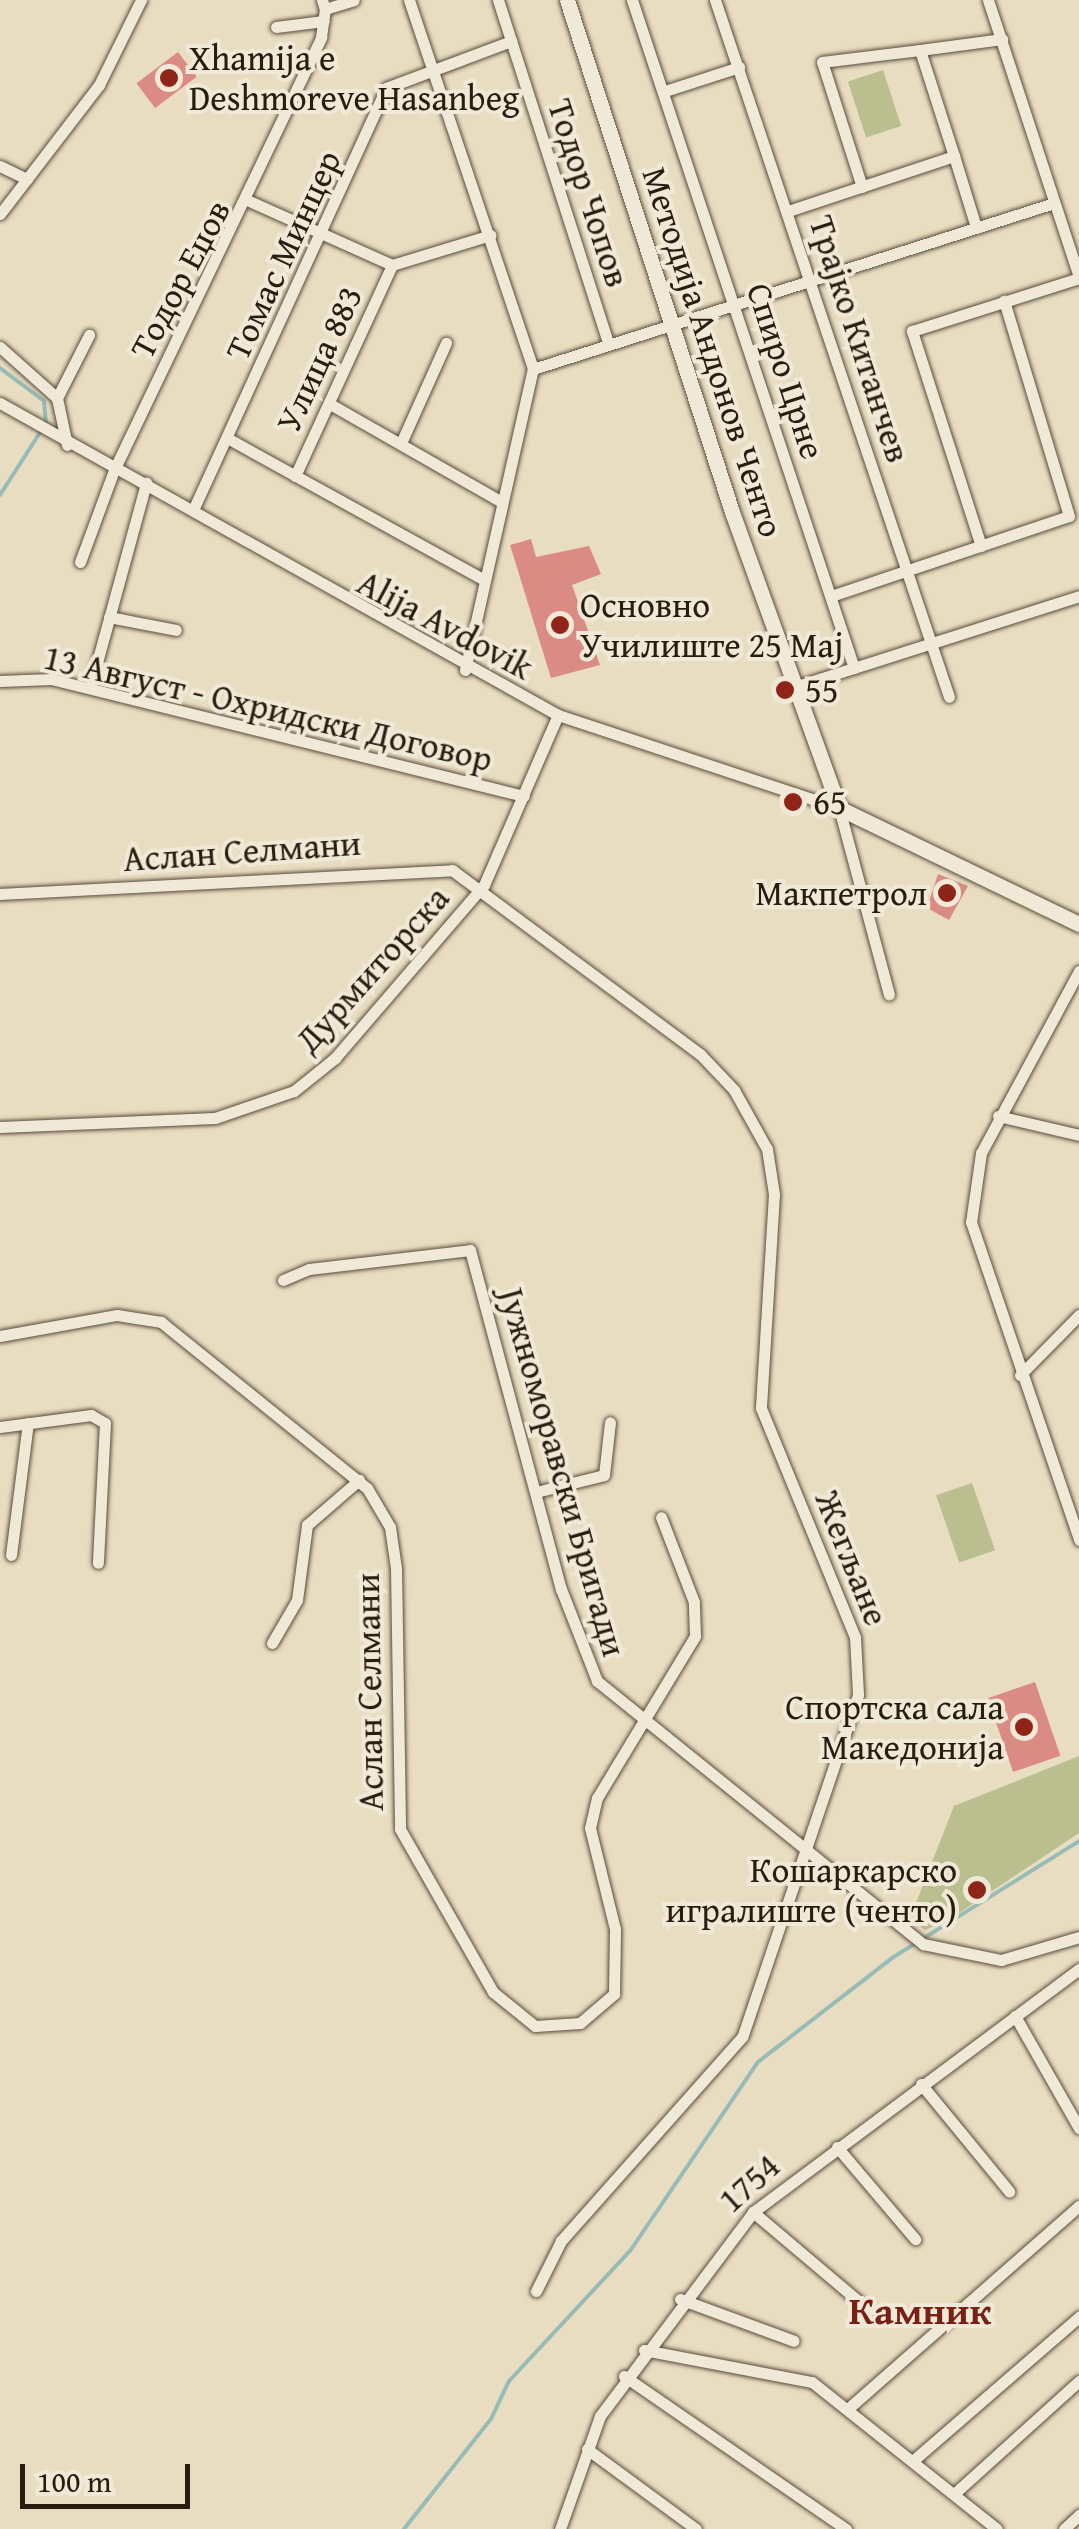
<!DOCTYPE html>
<meta charset="utf-8">
<style>
body{margin:0}
#map{position:relative;width:1079px;height:2529px;overflow:hidden;background:#e9ddc1;font-family:"Gentium Book Plus",serif}
div>[style]{position:absolute}
.green>*{inset:0;background:#bbbf90;transform-origin:0 0}
.stream>*{height:4px;margin:-2px;padding:0 2px;transform-origin:2px;border-radius:2px;background:#97bbb6}
.building>*{inset:0;background:#da8b84;transform-origin:0 0}
.roads{filter:drop-shadow(0 0 2px #5a4c3b) drop-shadow(0 0 2px #5a4c3b)}
.street>*{height:11px;margin:-5.5px;padding:0 5.5px;transform-origin:5.5px;border-radius:5.5px;background:#f1e9d7}
.secondary>*{height:15px;margin:-7.5px;padding:0 7.5px;transform-origin:7.5px;border-radius:7.5px;background:#f1e9d7}
.dots>*{width:28px;height:28px;translate:-50% -50%;box-sizing:border-box;border:5px solid #f1e9d7;border-radius:50%}
span{translate:-50% -50%;white-space:nowrap;text-align:center;line-height:1.15;-webkit-text-stroke:8px #f1e9d7;paint-order:stroke}
.poi-label{font-size:35px;color:#2a1c0e}
.left{translate:0 -50%;text-align:left}
.right{translate:-100% -50%;text-align:right}
.street-label{font-size:35px;color:#2a1c0e}
.neighbourhood-label{font-size:38px;color:#7a1f14;font-weight:700}
.scale{position:absolute;left:20px;top:2464px;width:170px;height:45px;box-sizing:border-box;border:5px solid #2a1c0e;border-top:0;padding-left:12px;font-size:30px;line-height:35px;white-space:nowrap;color:#2a1c0e;-webkit-text-stroke:8px #f1e9d7;paint-order:stroke}
</style>
<div id="map">
<div class="green">
<i style="left:883px;top:70px;width:59px;height:37px;rotate:72deg"></i>
<i style="left:972px;top:1483px;width:71px;height:38px;rotate:71deg"></i>
<i style="clip-path:polygon(1079px 1756px,1079px 1833px,950px 1919px,925px 1930px,910px 1918px,954px 1806px)"></i>
</div>
<div class="stream">
<i style="left:0;top:368px;width:55px;rotate:36.9deg"></i>
<i style="left:44px;top:401px;width:22px;rotate:85deg"></i>
<i style="left:0;top:495px;width:76px;rotate:-57.4deg"></i>
<i style="left:404px;top:2529px;width:140px;rotate:-51.7deg"></i>
<i style="left:491px;top:2419px;width:42px;rotate:-64.7deg"></i>
<i style="left:509px;top:2381px;width:178px;rotate:-47.1deg"></i>
<i style="left:630px;top:2251px;width:228px;rotate:-55.9deg"></i>
<i style="left:758px;top:2062px;width:170px;rotate:-37.8deg"></i>
<i style="left:892px;top:1958px;width:221px;rotate:-32deg"></i>
</div>
<div class="building">
<i style="left:178px;top:52px;width:31px;height:52px;rotate:53deg"></i>
<i style="clip-path:polygon(531px 539px,536px 557px,589px 546px,601px 574px,572px 585px,600px 665px,551px 678px,510px 545px)"></i>
<i style="clip-path:polygon(938px 874px,968px 886px,949px 920px,927px 908px)"></i>
<i style="left:1035px;top:1682px;width:78px;height:50px;rotate:71deg"></i>
</div>
<div class="roads">
<div class="street">
<i style="left:322px;top:0;width:9px;rotate:72deg"></i>
<i style="left:325px;top:9px;width:30px;rotate:-17deg"></i>
<i style="left:409px;top:0;width:389px;rotate:71.4deg"></i>
<i style="left:498px;top:0;width:362px;rotate:72.2deg"></i>
<i style="left:632px;top:0;width:704px;rotate:71.62deg"></i>
<i style="left:715px;top:0;width:735px;rotate:71.44deg"></i>
<i style="left:988px;top:0;width:291px;rotate:71.8deg"></i>
<i style="left:276px;top:27px;width:48px;rotate:-7.1deg"></i>
<i style="left:665px;top:91px;width:78px;rotate:-18deg"></i>
<i style="left:954px;top:156px;width:74px;rotate:72.8deg"></i>
<i style="left:0;top:166px;width:30px;rotate:26deg"></i>
<i style="left:862px;top:187px;width:131px;rotate:-107.7deg"></i>
<i style="left:822px;top:62px;width:99px;rotate:-7deg"></i>
<i style="left:247px;top:200px;width:159px;rotate:24.1deg"></i>
<i style="left:392px;top:265px;width:103px;rotate:-16.9deg"></i>
<i style="left:788px;top:211px;width:175px;rotate:-18.3deg"></i>
<i style="left:954px;top:156px;width:111px;rotate:-107.8deg"></i>
<i style="left:920px;top:50px;width:83px;rotate:-7.6deg"></i>
<i style="left:0;top:214px;width:163px;rotate:-52.5deg"></i>
<i style="left:99px;top:85px;width:95px;rotate:-63.7deg"></i>
<i style="left:0;top:347px;width:76px;rotate:41.8deg"></i>
<i style="left:57px;top:398px;width:48px;rotate:78deg"></i>
<i style="left:533px;top:369px;width:547px;rotate:-17.67deg"></i>
<i style="left:57px;top:398px;width:71px;rotate:-63.1deg"></i>
<i style="left:0;top:403px;width:639px;rotate:29.21deg"></i>
<i style="left:558px;top:715px;width:296px;rotate:18.3deg"></i>
<i style="left:839px;top:808px;width:193px;rotate:75deg"></i>
<i style="left:330px;top:404px;width:198px;rotate:29.7deg"></i>
<i style="left:229px;top:439px;width:290px;rotate:28.9deg"></i>
<i style="left:401px;top:443px;width:110px;rotate:-65.8deg"></i>
<i style="left:295px;top:476px;width:232px;rotate:-65.3deg"></i>
<i style="left:193px;top:510px;width:464px;rotate:-65.4deg"></i>
<i style="left:386px;top:88px;width:134px;rotate:-20.6deg"></i>
<i style="left:981px;top:546px;width:226px;rotate:-107.8deg"></i>
<i style="left:912px;top:331px;width:175px;rotate:-17.6deg"></i>
<i style="left:80px;top:562px;width:98px;rotate:-69.7deg"></i>
<i style="left:114px;top:470px;width:480px;rotate:-64.4deg"></i>
<i style="left:321px;top:37px;width:28px;rotate:-82deg"></i>
<i style="left:831px;top:596px;width:251px;rotate:-18.6deg"></i>
<i style="left:1069px;top:516px;width:225px;rotate:-106.8deg"></i>
<i style="left:109px;top:617px;width:68px;rotate:11deg"></i>
<i style="left:465px;top:670px;width:309px;rotate:-77.3deg"></i>
<i style="left:0;top:681px;width:51px;rotate:-2.2deg"></i>
<i style="left:51px;top:679px;width:487px;rotate:13.9deg"></i>
<i style="left:90px;top:688px;width:213px;rotate:-74.7deg"></i>
<i style="left:791px;top:688px;width:302px;rotate:-17.7deg"></i>
<i style="left:0;top:894px;width:453px;rotate:-3deg"></i>
<i style="left:452px;top:870px;width:309px;rotate:36.6deg"></i>
<i style="left:700px;top:1054px;width:50px;rotate:46.6deg"></i>
<i style="left:734px;top:1090px;width:68px;rotate:60.8deg"></i>
<i style="left:767px;top:1149px;width:46px;rotate:81.2deg"></i>
<i style="left:774px;top:1194px;width:214px;rotate:93.5deg"></i>
<i style="left:761px;top:1408px;width:248px;rotate:67.7deg"></i>
<i style="left:855px;top:1637px;width:58px;rotate:87deg"></i>
<i style="left:858px;top:1695px;width:361px;rotate:108.7deg"></i>
<i style="left:742px;top:2037px;width:273px;rotate:131.6deg"></i>
<i style="left:561px;top:2241px;width:56px;rotate:116.6deg"></i>
<i style="left:1079px;top:971px;width:207px;rotate:118.3deg"></i>
<i style="left:981px;top:1153px;width:70px;rotate:98.2deg"></i>
<i style="left:971px;top:1222px;width:336px;rotate:71.2deg"></i>
<i style="left:998px;top:1116px;width:83px;rotate:13.2deg"></i>
<i style="left:0;top:1127px;width:215px;rotate:-2.4deg"></i>
<i style="left:215px;top:1118px;width:83px;rotate:-18.9deg"></i>
<i style="left:294px;top:1091px;width:53px;rotate:-38.8deg"></i>
<i style="left:335px;top:1058px;width:228px;rotate:-49.3deg"></i>
<i style="left:484px;top:885px;width:185px;rotate:-66.5deg"></i>
<i style="left:283px;top:1280px;width:28px;rotate:-23deg"></i>
<i style="left:309px;top:1269px;width:162px;rotate:-6.7deg"></i>
<i style="left:470px;top:1250px;width:351px;rotate:75deg"></i>
<i style="left:561px;top:1589px;width:99px;rotate:68.6deg"></i>
<i style="left:597px;top:1681px;width:419px;rotate:38.9deg"></i>
<i style="left:923px;top:1944px;width:80px;rotate:11.6deg"></i>
<i style="left:1001px;top:1960px;width:81px;rotate:-16.4deg"></i>
<i style="left:0;top:1336px;width:119px;rotate:-10.2deg"></i>
<i style="left:117px;top:1315px;width:45px;rotate:9deg"></i>
<i style="left:161px;top:1322px;width:265px;rotate:38.9deg"></i>
<i style="left:367px;top:1488px;width:45px;rotate:59.5deg"></i>
<i style="left:390px;top:1527px;width:41px;rotate:81.7deg"></i>
<i style="left:396px;top:1568px;width:261px;rotate:89.1deg"></i>
<i style="left:400px;top:1829px;width:188px;rotate:60.3deg"></i>
<i style="left:493px;top:1992px;width:54px;rotate:39deg"></i>
<i style="left:535px;top:2026px;width:45px;rotate:-3.8deg"></i>
<i style="left:580px;top:2023px;width:45px;rotate:-40.5deg"></i>
<i style="left:614px;top:1994px;width:65px;rotate:-89.1deg"></i>
<i style="left:615px;top:1929px;width:104px;rotate:-103.9deg"></i>
<i style="left:590px;top:1828px;width:31px;rotate:-77deg"></i>
<i style="left:597px;top:1798px;width:189px;rotate:-58.8deg"></i>
<i style="left:695px;top:1636px;width:34px;rotate:-92deg"></i>
<i style="left:694px;top:1602px;width:91px;rotate:-111.2deg"></i>
<i style="left:1020px;top:1375px;width:84px;rotate:-45.5deg"></i>
<i style="left:0;top:1427px;width:92px;rotate:-7.5deg"></i>
<i style="left:91px;top:1415px;width:16px;rotate:30deg"></i>
<i style="left:105px;top:1423px;width:140px;rotate:92.9deg"></i>
<i style="left:536px;top:1492px;width:70px;rotate:-14deg"></i>
<i style="left:604px;top:1475px;width:53px;rotate:-83.5deg"></i>
<i style="left:11px;top:1555px;width:133px;rotate:-82.7deg"></i>
<i style="left:272px;top:1643px;width:50px;rotate:-59.8deg"></i>
<i style="left:297px;top:1600px;width:76px;rotate:-82.4deg"></i>
<i style="left:307px;top:1525px;width:69px;rotate:-40.9deg"></i>
<i style="left:1015px;top:2016px;width:129px;rotate:60.3deg"></i>
<i style="left:921px;top:2084px;width:139px;rotate:50.6deg"></i>
<i style="left:837px;top:2147px;width:121px;rotate:49.7deg"></i>
<i style="left:753px;top:2212px;width:152px;rotate:40.2deg"></i>
<i style="left:680px;top:2299px;width:121px;rotate:20.2deg"></i>
<i style="left:644px;top:2350px;width:171px;rotate:10.8deg"></i>
<i style="left:812px;top:2382px;width:236px;rotate:38.5deg"></i>
<i style="left:624px;top:2376px;width:270px;rotate:34.6deg"></i>
<i style="left:851px;top:2406px;width:303px;rotate:-41.3deg"></i>
<i style="left:587px;top:2449px;width:135px;rotate:36.3deg"></i>
<i style="left:916px;top:2458px;width:216px;rotate:-40.9deg"></i>
<i style="left:955px;top:2493px;width:167px;rotate:-42.1deg"></i>
<i style="left:560px;top:2529px;width:120px;rotate:-70.5deg"></i>
<i style="left:600px;top:2416px;width:255px;rotate:-53.1deg"></i>
<i style="left:753px;top:2212px;width:407px;rotate:-36.7deg"></i>
<i style="left:1064px;top:2529px;width:21px;rotate:-43deg"></i>
</div>
<div class="secondary">
<i style="left:567px;top:0;width:538px;rotate:72.14deg"></i>
<i style="left:732px;top:512px;width:315px;rotate:70.1deg"></i>
<i style="left:839px;top:808px;width:267px;rotate:25.8deg"></i>
</div>
</div>
<div class="dots">
<i style="left:169px;top:78px;background:#8f2418"></i>
<i style="left:560px;top:625px;background:#8f2418"></i>
<i style="left:785px;top:690px;background:#8f2418"></i>
<i style="left:793px;top:802px;background:#8f2418"></i>
<i style="left:947px;top:893px;background:#8f2418"></i>
<i style="left:1024px;top:1727px;background:#8f2418"></i>
<i style="left:977px;top:1890px;background:#8f2418"></i>
</div>
<div class="poi-label">
<span class="left" style="left:189px;top:78px">Xhamija e<br>Deshmoreve Hasanbeg</span>
<span class="left" style="left:580px;top:625px">Основно<br>Училиште 25 Мај</span>
<span class="left" style="left:805px;top:690px">55</span>
<span class="left" style="left:813px;top:802px">65</span>
<span class="right" style="left:927px;top:893px">Макпетрол</span>
<span class="right" style="left:1004px;top:1727px">Спортска сала<br>Македонија</span>
<span class="right" style="left:957px;top:1890px">Кошаркарско<br>игралиште (ченто)</span>
</div>
<div class="street-label">
<span style="left:589px;top:193px;rotate:72deg">Тодор Чопов</span>
<span style="left:283px;top:255px;rotate:-65deg">Томас Минцер</span>
<span style="left:180px;top:279px;rotate:-62deg">Тодор Еџов</span>
<span style="left:860px;top:339px;rotate:72deg">Трајко Китанчев</span>
<span style="left:713px;top:352px;rotate:72deg">Методија Андонов Ченто</span>
<span style="left:319px;top:359px;rotate:-65deg">Улица 883</span>
<span style="left:786px;top:371px;rotate:72deg">Спиро Црне</span>
<span style="left:445px;top:625px;rotate:28deg">Alija Avdovik</span>
<span style="left:268px;top:708px;rotate:13deg">13 Август - Охридски Договор</span>
<span style="left:242px;top:851px;rotate:-4deg">Аслан Селмани</span>
<span style="left:372px;top:969px;rotate:-48deg">Дурмиторска</span>
<span style="left:563px;top:1472px;rotate:74deg">Јужноморавски Бригади</span>
<span style="left:852px;top:1558px;rotate:68deg">Жегљане</span>
<span style="left:369px;top:1692px;rotate:-91deg">Аслан Селмани</span>
<span style="left:749px;top:2183px;rotate:-42deg">1754</span>
</div>
<div class="neighbourhood-label">
<span style="left:920px;top:2311px">Камник</span>
</div>
<div class="scale">100 m</div>
</div>
